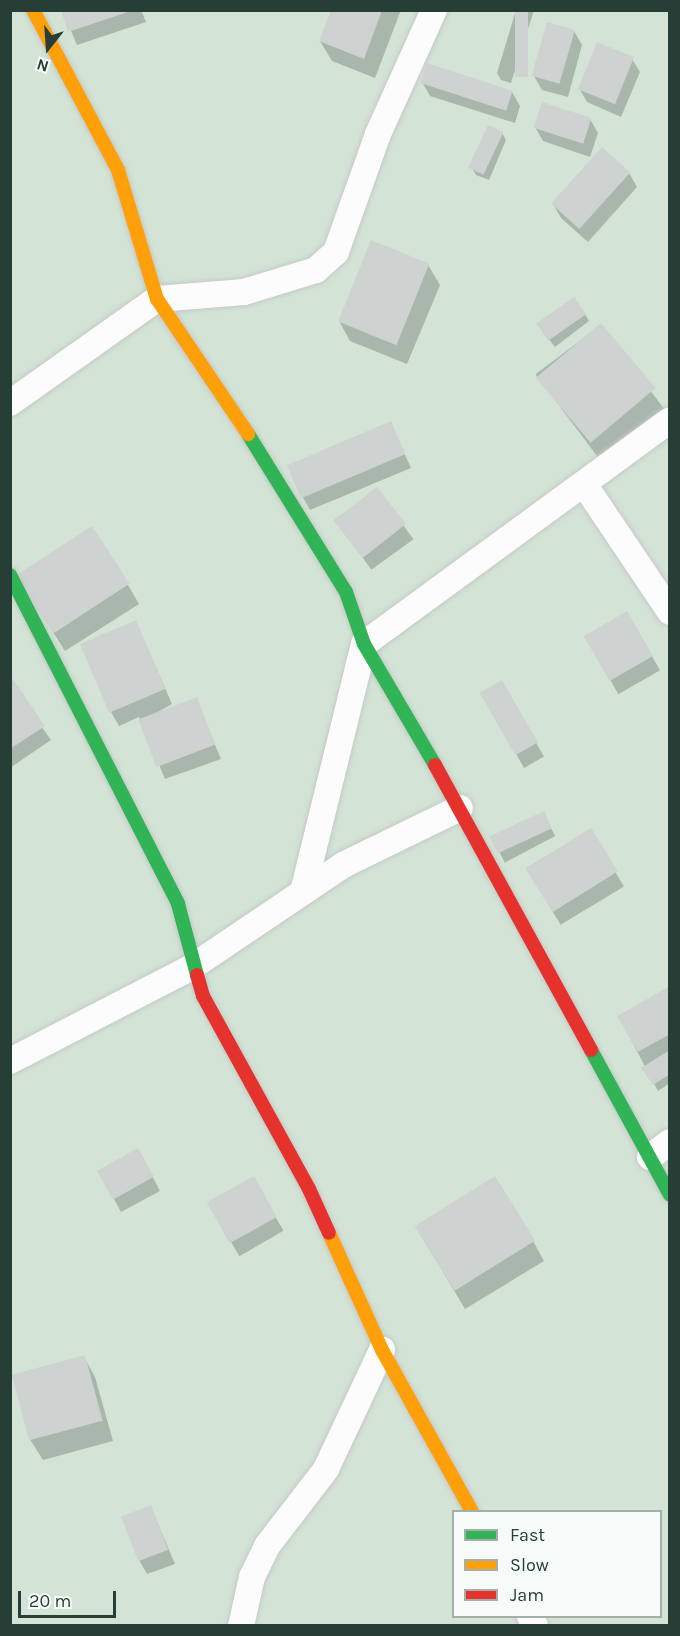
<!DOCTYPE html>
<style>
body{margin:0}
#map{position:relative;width:680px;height:1636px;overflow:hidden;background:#e8ecea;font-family:Karla,sans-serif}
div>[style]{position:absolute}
.green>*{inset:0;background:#d3e4d6}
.shadow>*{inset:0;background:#0003;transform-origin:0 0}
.building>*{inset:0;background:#ced3d1;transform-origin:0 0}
.roads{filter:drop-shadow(0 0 2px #c5c9c7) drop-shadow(0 0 2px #c5c9c7)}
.street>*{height:26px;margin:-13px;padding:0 13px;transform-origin:13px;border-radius:13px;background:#fcfcfc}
.fast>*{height:14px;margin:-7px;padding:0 7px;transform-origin:7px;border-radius:7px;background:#30b455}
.slow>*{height:14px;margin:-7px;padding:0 7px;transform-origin:7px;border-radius:7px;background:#ff9f0a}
.jam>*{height:14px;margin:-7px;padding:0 7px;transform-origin:7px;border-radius:7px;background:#e5322d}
span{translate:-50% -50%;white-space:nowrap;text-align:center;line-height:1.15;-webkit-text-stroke:4.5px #f6faf8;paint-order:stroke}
.frame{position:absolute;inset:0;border:12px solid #263e36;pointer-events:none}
.legend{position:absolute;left:452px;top:1510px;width:210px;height:108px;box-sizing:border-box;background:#f6faf8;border:2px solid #a3afaa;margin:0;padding:8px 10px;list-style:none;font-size:18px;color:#263e36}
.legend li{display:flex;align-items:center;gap:12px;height:30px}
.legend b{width:30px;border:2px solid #a3afaa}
.north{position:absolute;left:18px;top:18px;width:60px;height:60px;-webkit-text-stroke:4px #f6faf8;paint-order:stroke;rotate:197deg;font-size:16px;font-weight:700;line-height:24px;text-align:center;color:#263e36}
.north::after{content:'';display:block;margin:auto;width:21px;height:27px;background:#263e36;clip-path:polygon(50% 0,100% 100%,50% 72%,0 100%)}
.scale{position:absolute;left:18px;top:1591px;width:98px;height:27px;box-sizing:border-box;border:3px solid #263e36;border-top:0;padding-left:8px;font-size:18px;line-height:21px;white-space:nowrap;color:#263e36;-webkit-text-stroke:4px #f6faf8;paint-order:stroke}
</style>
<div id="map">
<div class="green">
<i style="clip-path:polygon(evenodd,11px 11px,669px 11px,669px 1625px,11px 1626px,11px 11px,454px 1512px,660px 1512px,660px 1616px,454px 1616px,454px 1512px)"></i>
</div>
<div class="shadow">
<i style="clip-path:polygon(62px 10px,141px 10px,146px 22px,77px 45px)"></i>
<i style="clip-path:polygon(332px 10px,401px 10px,375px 78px,332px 61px,320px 41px)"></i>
<i style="clip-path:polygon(516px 10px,534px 10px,511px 83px,501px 80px,497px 73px)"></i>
<i style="clip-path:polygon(574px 31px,582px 45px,568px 97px,542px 90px,534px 76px)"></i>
<i style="clip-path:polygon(632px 59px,640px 72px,621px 117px,587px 102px,579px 88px)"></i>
<i style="clip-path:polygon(422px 82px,512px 92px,520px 106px,515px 123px,430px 96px)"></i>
<i style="clip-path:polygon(590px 119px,598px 133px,590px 157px,543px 141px,535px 127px)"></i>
<i style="clip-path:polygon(502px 133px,506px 140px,489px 180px,476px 175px,472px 168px)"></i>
<i style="clip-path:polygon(629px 173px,637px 187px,588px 242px,561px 218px,553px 204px)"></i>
<i style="clip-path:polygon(428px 265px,440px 285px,407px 364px,350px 341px,339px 321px)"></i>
<i style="clip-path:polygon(585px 314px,589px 321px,555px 347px,544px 333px)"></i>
<i style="left:601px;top:325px;width:106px;height:82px;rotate:53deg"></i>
<i style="clip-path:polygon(390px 422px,411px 468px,310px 510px,302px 496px)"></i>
<i style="left:377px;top:489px;width:62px;height:52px;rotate:54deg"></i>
<i style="clip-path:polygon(128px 585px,139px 604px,65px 651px,29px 594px)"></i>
<i style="left:627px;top:613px;width:66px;height:48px;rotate:60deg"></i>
<i style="clip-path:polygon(136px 622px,172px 704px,156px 713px,196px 699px,221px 759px,165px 779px,139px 717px,119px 726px,111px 712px)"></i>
<i style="clip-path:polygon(10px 682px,51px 740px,10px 768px)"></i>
<i style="left:501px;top:682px;width:86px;height:23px;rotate:60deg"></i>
<i style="left:543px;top:813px;width:26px;height:57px;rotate:62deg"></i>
<i style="left:590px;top:830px;width:66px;height:74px;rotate:59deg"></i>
<i style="clip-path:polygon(670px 988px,670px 1083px,658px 1091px,619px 1017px)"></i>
<i style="clip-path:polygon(146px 1164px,160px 1191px,121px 1212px,99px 1171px)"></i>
<i style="left:253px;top:1178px;width:61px;height:51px;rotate:60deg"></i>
<i style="clip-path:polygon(533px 1241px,544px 1261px,465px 1309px,427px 1245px)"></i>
<i style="clip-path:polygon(84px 1357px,95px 1377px,113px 1441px,43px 1460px,31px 1441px,14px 1376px)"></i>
<i style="clip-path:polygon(151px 1507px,175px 1564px,147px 1574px,139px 1560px)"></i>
</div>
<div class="building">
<i style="clip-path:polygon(61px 10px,131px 10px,131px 11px,68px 32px)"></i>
<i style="clip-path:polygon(331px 10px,382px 10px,364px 59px,319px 41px)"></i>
<i style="left:515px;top:10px;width:13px;height:67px"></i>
<i style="left:547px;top:22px;width:29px;height:56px;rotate:16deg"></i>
<i style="left:597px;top:42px;width:40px;height:51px;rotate:22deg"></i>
<i style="left:427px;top:63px;width:90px;height:21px;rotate:18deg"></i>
<i style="left:542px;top:102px;width:52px;height:27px;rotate:18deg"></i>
<i style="left:488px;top:125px;width:17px;height:47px;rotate:25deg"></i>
<i style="left:602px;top:147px;width:38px;height:76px;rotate:42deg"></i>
<i style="left:371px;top:240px;width:63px;height:88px;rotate:22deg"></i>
<i style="left:574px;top:297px;width:21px;height:46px;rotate:55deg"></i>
<i style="left:601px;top:323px;width:85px;height:85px;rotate:50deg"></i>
<i style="left:391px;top:421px;width:36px;height:113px;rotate:67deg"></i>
<i style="left:377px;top:487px;width:47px;height:55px;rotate:52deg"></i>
<i style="left:92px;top:526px;width:69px;height:91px;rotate:57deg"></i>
<i style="left:627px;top:611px;width:52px;height:50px;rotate:60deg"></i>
<i style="left:136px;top:620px;width:75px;height:61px;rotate:67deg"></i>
<i style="clip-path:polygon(13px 679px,45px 726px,10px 749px,10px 681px)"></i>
<i style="left:502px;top:680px;width:72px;height:26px;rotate:60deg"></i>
<i style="left:197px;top:697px;width:51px;height:63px;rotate:69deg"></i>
<i style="left:544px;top:811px;width:19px;height:60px;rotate:65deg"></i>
<i style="left:591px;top:828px;width:51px;height:77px;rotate:58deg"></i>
<i style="clip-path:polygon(670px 986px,670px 1034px,638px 1052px,617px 1016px)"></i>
<i style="clip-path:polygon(670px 1050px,670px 1074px,653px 1085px,641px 1068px)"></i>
<i style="left:138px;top:1148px;width:33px;height:47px;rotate:61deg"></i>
<i style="left:254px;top:1176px;width:47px;height:54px;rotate:61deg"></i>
<i style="left:495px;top:1176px;width:76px;height:95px;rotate:58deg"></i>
<i style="left:85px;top:1355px;width:68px;height:76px;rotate:75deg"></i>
<i style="left:151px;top:1505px;width:48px;height:32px;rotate:69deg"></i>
</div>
<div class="roads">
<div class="street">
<i style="left:10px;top:403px;width:180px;rotate:-35.3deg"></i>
<i style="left:157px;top:299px;width:87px;rotate:-4.6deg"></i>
<i style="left:244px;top:292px;width:75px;rotate:-17deg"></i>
<i style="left:316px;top:270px;width:27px;rotate:-42deg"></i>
<i style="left:336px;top:252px;width:125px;rotate:-70.4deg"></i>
<i style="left:378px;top:134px;width:136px;rotate:-65.7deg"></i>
<i style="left:584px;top:484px;width:154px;rotate:56.1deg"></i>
<i style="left:304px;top:888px;width:251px;rotate:-76.2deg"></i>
<i style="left:364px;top:644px;width:379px;rotate:-36.2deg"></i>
<i style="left:10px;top:1061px;width:205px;rotate:-27.3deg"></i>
<i style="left:192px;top:967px;width:182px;rotate:-34deg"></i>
<i style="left:343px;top:865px;width:130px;rotate:-26deg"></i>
<i style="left:650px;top:1157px;width:25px;rotate:-37deg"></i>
<i style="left:530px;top:1616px;width:11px;rotate:63deg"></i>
<i style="left:241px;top:1626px;width:50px;rotate:-77.3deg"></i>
<i style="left:252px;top:1577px;width:34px;rotate:-64deg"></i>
<i style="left:267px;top:1546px;width:97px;rotate:-52.5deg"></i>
<i style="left:326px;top:1469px;width:132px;rotate:-64.8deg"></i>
</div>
<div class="fast">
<i style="left:248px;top:434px;width:186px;rotate:58.2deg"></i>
<i style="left:346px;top:592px;width:55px;rotate:70.9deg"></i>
<i style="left:364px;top:644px;width:140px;rotate:59.6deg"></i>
<i style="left:10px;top:575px;width:369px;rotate:62.9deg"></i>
<i style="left:178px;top:904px;width:73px;rotate:75deg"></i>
<i style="left:591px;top:1050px;width:165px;rotate:61.4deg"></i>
</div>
<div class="slow">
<i style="left:33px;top:10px;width:181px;rotate:62deg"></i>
<i style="left:118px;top:170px;width:135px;rotate:73.2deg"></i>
<i style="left:157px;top:299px;width:163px;rotate:56deg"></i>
<i style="left:329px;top:1233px;width:128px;rotate:65.6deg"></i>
<i style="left:382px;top:1350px;width:185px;rotate:60.9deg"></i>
</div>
<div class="jam">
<i style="left:435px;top:765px;width:325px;rotate:61.3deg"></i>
<i style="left:197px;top:975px;width:22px;rotate:74deg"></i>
<i style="left:203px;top:996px;width:220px;rotate:61.2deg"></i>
<i style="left:309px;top:1189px;width:48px;rotate:65.6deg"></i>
</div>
</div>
<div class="frame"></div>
<ul class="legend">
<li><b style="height:8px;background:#30b455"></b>Fast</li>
<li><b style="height:8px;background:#ff9f0a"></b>Slow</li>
<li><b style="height:8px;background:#e5322d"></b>Jam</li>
</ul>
<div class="north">N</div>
<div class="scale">20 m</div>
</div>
